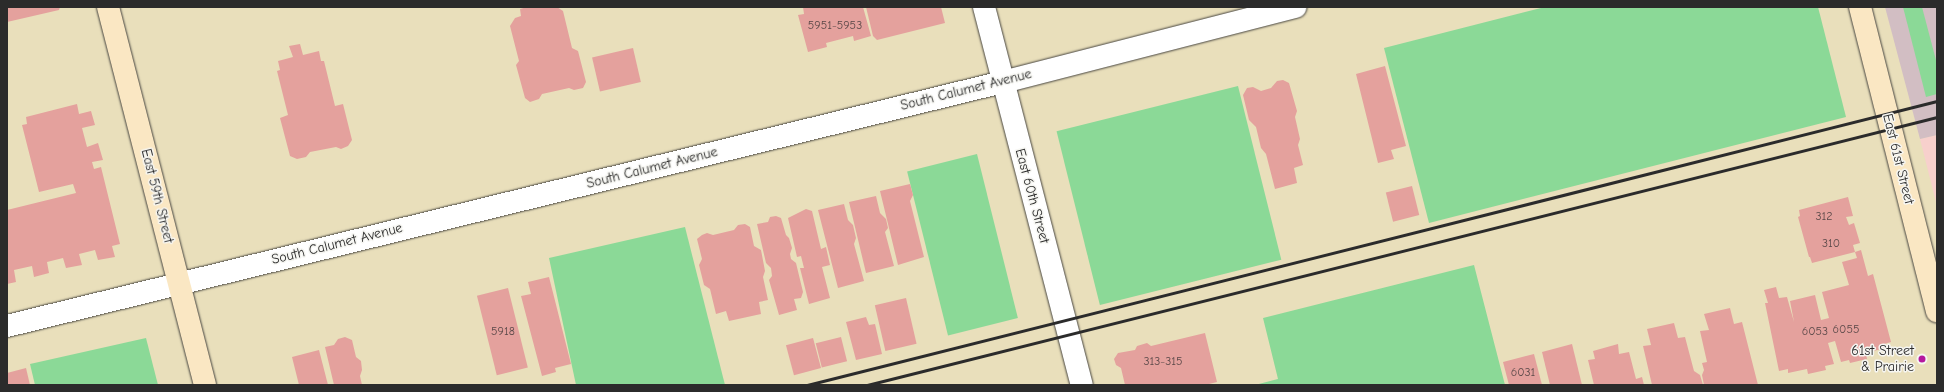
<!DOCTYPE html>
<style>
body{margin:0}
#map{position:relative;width:1944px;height:392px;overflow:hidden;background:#e9dfbb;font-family:"Comic Neue",sans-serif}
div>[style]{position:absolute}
.built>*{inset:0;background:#f7d0cc}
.industrial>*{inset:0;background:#d2bec3}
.green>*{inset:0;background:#8bd997;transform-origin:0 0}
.building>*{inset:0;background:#e4a19d;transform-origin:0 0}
.roads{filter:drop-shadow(0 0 1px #484641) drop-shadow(0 0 1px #484641)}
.street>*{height:22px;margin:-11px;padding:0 11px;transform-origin:11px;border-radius:11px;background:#fff}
.secondary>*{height:22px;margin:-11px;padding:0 11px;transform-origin:11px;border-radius:11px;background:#fae7c3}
.rail>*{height:3px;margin:-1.5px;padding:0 1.5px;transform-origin:1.5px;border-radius:1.5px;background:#2b2b2b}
.dots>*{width:11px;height:11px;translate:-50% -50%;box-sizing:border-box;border:2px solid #f6f6f2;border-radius:50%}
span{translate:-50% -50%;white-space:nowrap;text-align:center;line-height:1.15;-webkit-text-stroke:3px #f6f6f2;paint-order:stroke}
.number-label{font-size:12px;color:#594848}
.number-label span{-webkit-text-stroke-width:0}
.street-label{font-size:14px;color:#2b2b2b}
.poi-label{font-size:14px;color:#2b2b2b}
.right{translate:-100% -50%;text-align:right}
.frame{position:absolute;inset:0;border:8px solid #2b2b2b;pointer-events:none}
</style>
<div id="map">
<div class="built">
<i style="clip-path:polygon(1937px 135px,1937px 206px,1920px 139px)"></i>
</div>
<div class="industrial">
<i style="clip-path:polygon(1885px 7px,1937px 7px,1937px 135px,1920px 139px)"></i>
</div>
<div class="green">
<i style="clip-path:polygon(1545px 7px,1818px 7px,1846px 117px,1429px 223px,1384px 48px)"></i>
<i style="clip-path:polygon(1903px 7px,1922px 7px,1937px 64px,1937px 94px,1926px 97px)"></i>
<i style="left:1238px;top:86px;width:179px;height:187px;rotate:76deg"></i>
<i style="left:977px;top:154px;width:169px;height:72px;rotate:76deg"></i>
<i style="clip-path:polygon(685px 227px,725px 385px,576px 385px,549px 258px)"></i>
<i style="clip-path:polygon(1474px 265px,1505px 385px,1255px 385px,1278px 379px,1263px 318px)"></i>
<i style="clip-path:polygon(146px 338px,158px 385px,35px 385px,30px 364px)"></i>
</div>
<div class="building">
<i style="clip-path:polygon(7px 7px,60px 7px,59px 10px,7px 22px)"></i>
<i style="clip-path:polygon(527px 7px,557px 7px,563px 11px,572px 48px,578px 51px,586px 82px,583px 88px,574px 90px,569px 88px,542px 94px,539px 99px,530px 102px,525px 98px,516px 65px,519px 61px,510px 26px,515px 18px,521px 16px,520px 9px)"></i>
<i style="clip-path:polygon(803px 7px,863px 7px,871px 36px,854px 41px,853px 36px,826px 43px,827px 47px,808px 52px,798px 15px,804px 14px)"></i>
<i style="clip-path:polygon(866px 7px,941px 7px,945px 23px,877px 40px,873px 36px)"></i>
<i style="clip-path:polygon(300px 44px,303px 55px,319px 51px,321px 61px,324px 61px,335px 106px,343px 104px,352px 140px,348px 146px,341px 149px,336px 147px,310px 152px,306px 157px,297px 159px,290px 156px,280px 118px,288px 115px,277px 71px,280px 70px,278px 61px,293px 57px,289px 46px)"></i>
<i style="left:633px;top:48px;width:35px;height:42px;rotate:77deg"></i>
<i style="clip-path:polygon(1385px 66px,1406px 146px,1391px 150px,1394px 159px,1378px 163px,1356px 74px)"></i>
<i style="clip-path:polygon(1283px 80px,1289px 83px,1297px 111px,1295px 117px,1300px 139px,1298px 145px,1303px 165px,1294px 168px,1297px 183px,1275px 189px,1266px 154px,1261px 148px,1256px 127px,1249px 120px,1243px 95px,1247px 88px,1253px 87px,1261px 91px,1271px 88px,1277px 81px)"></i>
<i style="clip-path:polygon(77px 104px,79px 114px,91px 111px,95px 125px,82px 128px,87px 147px,98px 143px,103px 160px,92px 162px,94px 169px,101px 167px,120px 244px,112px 246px,115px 257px,98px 260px,95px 250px,79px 254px,82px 265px,66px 268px,63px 258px,47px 262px,49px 273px,34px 277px,32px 266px,14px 270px,16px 282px,7px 284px,7px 210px,76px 193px,73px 184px,39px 192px,22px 125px,27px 124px,26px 117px)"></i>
<i style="clip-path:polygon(910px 184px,913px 195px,910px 201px,924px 257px,898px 265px,880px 191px)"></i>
<i style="left:1412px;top:186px;width:30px;height:27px;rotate:76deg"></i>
<i style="clip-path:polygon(876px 196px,880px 213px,886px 219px,888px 228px,885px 232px,894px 266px,866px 273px,849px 202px)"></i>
<i style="clip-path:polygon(1848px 197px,1853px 216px,1846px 217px,1849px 225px,1854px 223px,1860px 243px,1853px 245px,1855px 252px,1861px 250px,1868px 276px,1873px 274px,1891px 342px,1884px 344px,1885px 348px,1866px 353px,1867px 359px,1850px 363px,1849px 360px,1841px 362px,1835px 341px,1828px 343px,1834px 364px,1825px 366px,1826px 370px,1808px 374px,1807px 369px,1788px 373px,1788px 369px,1779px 371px,1765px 303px,1768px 303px,1764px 290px,1776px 287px,1779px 298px,1787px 297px,1794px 322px,1790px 301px,1815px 295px,1821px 320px,1829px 318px,1822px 292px,1849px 285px,1842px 262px,1857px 258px,1855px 252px,1812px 263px,1810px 257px,1809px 257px,1798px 217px,1800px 216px,1799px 210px)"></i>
<i style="clip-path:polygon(844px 204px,848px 220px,853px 225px,856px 238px,854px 244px,864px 281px,838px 288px,818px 210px)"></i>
<i style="clip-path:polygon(806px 209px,812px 211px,821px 249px,826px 247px,830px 265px,822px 267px,830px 298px,809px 304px,800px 268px,804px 268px,801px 256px,797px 257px,788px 218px)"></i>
<i style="clip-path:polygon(776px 216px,781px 218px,786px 235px,789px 238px,792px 248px,790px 254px,791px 259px,796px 263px,803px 292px,801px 298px,794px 299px,797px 310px,779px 315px,769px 280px,772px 276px,771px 268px,766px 263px,757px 224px,768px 222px,770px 217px)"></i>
<i style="clip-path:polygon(745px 224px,750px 227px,754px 246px,761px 250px,765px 271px,763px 277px,768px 300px,759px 302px,761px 314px,729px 321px,726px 311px,716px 314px,710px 289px,704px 285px,699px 265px,702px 259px,697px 239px,702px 235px,707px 233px,713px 235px,734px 230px,738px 225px)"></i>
<i style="clip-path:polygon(549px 277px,571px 364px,555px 368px,556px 372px,542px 376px,521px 296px,531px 294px,528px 282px)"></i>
<i style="left:508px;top:288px;width:82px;height:32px;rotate:76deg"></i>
<i style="left:906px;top:298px;width:47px;height:32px;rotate:77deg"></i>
<i style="clip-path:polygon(1730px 308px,1734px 324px,1742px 322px,1758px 385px,1704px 385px,1702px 375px,1704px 370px,1702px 363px,1707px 362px,1700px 331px,1709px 330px,1704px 314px)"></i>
<i style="clip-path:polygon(866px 317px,869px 325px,875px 324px,882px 354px,856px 360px,846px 322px)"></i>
<i style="clip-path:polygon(1674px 323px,1678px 338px,1685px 337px,1694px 371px,1700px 375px,1703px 385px,1652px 385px,1643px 346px,1651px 345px,1647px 329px)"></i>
<i style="clip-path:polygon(1205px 333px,1217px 382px,1205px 385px,1125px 385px,1121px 368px,1116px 365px,1114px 359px,1118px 353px,1135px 350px,1137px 346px,1147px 343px,1151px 346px)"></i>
<i style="clip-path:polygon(345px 337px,352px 340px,356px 357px,361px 361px,362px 370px,360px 376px,362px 385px,334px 385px,325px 347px,334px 345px,338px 339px)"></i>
<i style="left:841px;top:337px;width:25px;height:26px;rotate:76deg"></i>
<i style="left:813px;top:338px;width:31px;height:28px;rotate:75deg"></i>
<i style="clip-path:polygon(1572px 344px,1582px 385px,1550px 385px,1542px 352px)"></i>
<i style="clip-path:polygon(1618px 344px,1619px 354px,1629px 352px,1636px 379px,1642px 377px,1644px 385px,1594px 385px,1588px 360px,1595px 359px,1593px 351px)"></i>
<i style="clip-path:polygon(319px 350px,328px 385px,299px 385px,292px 357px)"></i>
<i style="clip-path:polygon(1534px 354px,1542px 385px,1509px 385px,1503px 362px)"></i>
<i style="clip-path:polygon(26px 368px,30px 385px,7px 385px,7px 373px)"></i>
</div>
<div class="roads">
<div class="street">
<i style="left:984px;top:7px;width:390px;rotate:75.5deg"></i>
<i style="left:7px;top:326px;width:1025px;rotate:-13.77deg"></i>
<i style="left:1003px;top:82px;width:302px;rotate:-14.4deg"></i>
</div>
<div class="secondary">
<i style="left:108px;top:7px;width:390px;rotate:75.6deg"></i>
<i style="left:1860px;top:7px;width:314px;rotate:75.8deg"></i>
</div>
</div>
<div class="rail">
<i style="left:807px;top:385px;width:1165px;rotate:-14.11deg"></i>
<i style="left:867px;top:385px;width:1103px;rotate:-14.06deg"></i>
</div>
<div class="dots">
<i style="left:1922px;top:359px;background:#b5179e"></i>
</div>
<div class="number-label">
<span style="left:835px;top:26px">5951-5953</span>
<span style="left:1824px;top:217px">312</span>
<span style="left:1831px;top:244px">310</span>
<span style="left:1846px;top:330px">6055</span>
<span style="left:503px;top:332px">5918</span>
<span style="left:1815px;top:332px">6053</span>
<span style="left:1163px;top:362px">313-315</span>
<span style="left:1523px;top:373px">6031</span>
</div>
<div class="street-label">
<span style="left:966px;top:90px;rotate:-14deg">South Calumet Avenue</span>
<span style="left:1898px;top:159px;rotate:76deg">East 61st Street</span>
<span style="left:652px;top:168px;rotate:-14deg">South Calumet Avenue</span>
<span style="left:157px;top:196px;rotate:76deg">East 59th Street</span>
<span style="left:1032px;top:196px;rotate:75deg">East 60th Street</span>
<span style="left:337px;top:244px;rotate:-14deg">South Calumet Avenue</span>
</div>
<div class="poi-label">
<span class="right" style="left:1914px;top:359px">61st Street<br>&amp; Prairie</span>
</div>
<div class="frame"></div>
</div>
